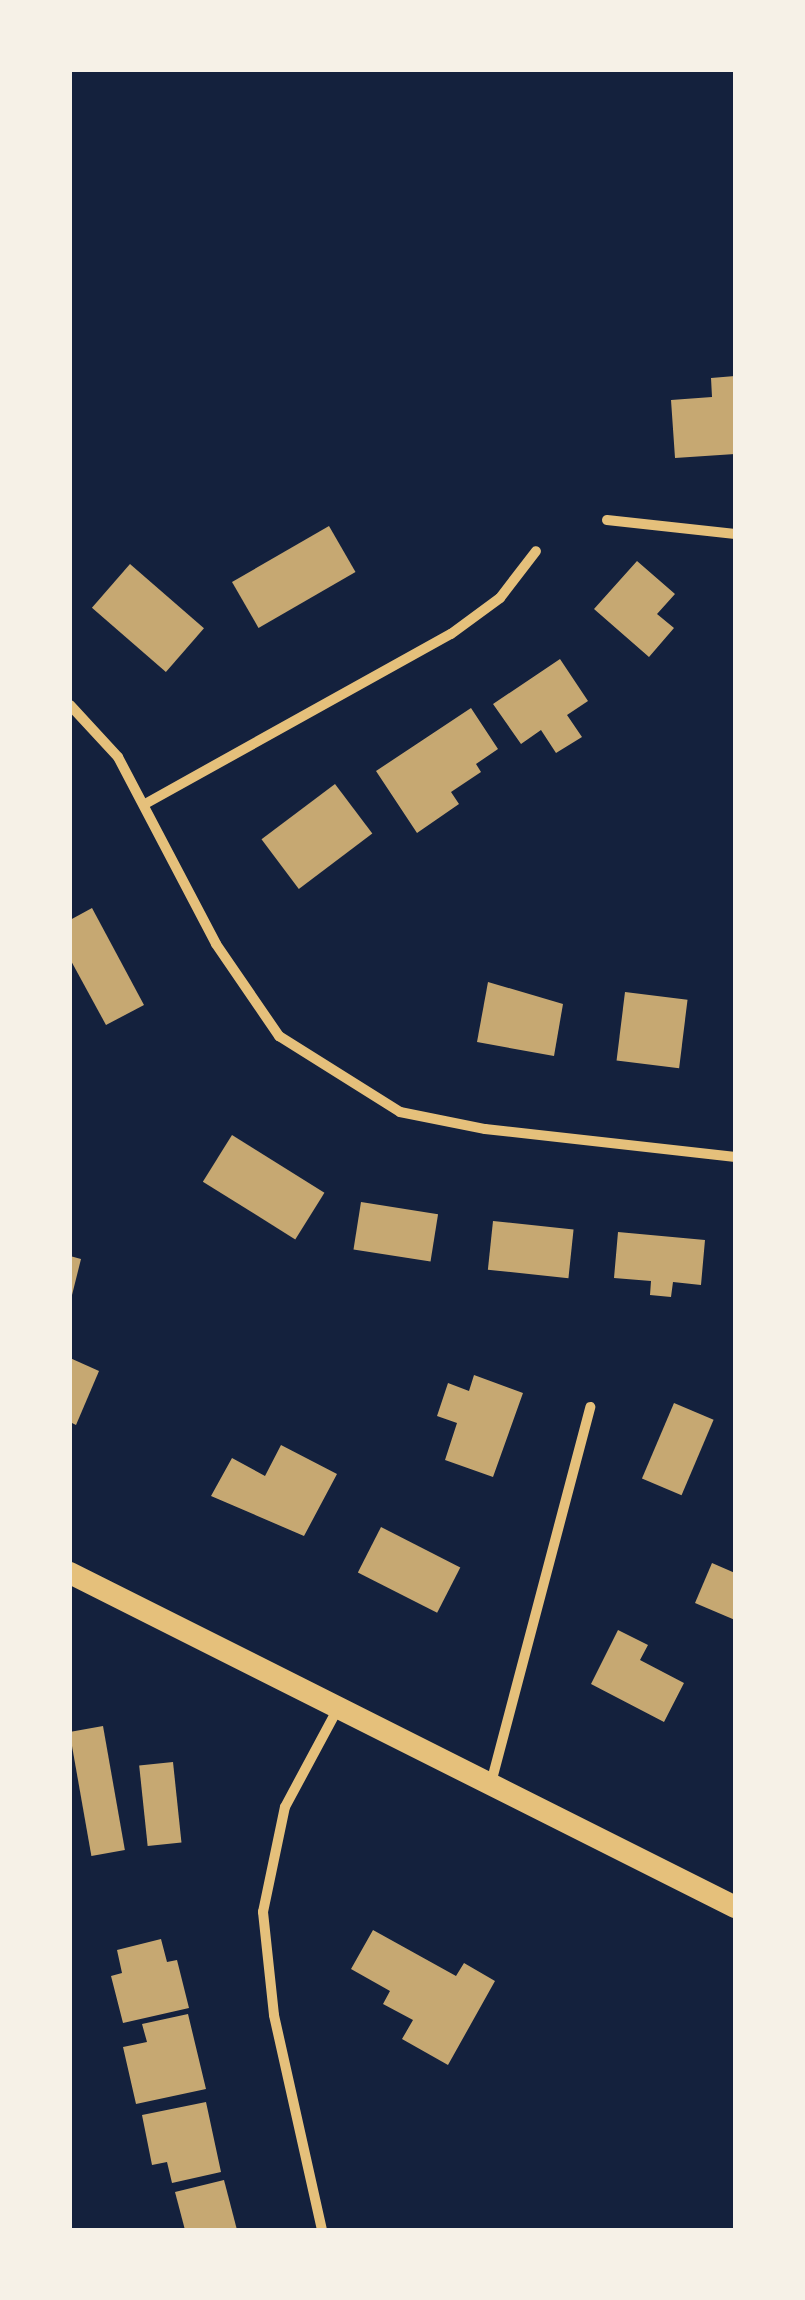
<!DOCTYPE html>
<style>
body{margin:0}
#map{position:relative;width:805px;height:2300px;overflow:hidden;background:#14213d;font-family:"Alegreya Sans",sans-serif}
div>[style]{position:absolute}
.building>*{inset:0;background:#c6a872;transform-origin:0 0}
.minor>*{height:10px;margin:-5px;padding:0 5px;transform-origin:5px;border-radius:5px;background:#e5c07b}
.primary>*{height:22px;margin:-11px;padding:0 11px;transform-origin:11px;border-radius:11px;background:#e5c07b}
span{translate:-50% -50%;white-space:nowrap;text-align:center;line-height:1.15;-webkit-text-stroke:10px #f6f1e7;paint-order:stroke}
.frame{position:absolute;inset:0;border:72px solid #f6f1e7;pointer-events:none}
</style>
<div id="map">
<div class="building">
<i style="clip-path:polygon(735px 376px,735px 454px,675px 458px,671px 400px,712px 397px,711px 378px)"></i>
<i style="left:329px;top:526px;width:53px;height:112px;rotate:60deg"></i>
<i style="clip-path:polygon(637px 561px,675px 594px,657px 614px,674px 628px,649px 657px,594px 609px)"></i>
<i style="left:130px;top:564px;width:98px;height:58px;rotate:41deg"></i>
<i style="clip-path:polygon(560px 659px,588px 701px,567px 715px,582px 737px,556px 753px,541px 730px,521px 744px,493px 704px)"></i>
<i style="clip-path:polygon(471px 708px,498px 749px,476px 764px,481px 772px,451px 792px,459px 804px,417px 833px,376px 771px)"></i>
<i style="left:335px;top:784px;width:62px;height:92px;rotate:53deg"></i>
<i style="clip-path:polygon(92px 908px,144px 1005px,106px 1025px,70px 959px,70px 920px)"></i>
<i style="clip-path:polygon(488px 982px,563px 1004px,554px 1056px,477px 1042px)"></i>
<i style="left:625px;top:992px;width:63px;height:69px;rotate:7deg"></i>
<i style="left:232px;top:1135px;width:109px;height:55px;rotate:32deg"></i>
<i style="left:361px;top:1202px;width:78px;height:48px;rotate:9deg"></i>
<i style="left:493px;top:1221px;width:81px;height:49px;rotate:6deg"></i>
<i style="clip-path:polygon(618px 1232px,705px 1240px,701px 1285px,673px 1282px,671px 1297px,650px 1295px,651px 1281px,614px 1278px)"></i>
<i style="clip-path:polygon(70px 1256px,81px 1259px,71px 1299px,70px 1299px)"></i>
<i style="clip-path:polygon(70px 1358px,99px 1371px,76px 1425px,70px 1422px)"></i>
<i style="clip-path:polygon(474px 1375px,523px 1393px,493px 1477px,445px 1460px,457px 1423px,437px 1416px,448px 1383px,469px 1391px)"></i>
<i style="left:674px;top:1403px;width:43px;height:82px;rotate:23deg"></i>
<i style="clip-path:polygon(281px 1445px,337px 1474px,304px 1536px,211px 1496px,232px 1458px,265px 1476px)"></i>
<i style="left:381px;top:1527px;width:89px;height:51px;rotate:27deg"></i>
<i style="clip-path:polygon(712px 1563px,735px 1573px,735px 1620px,695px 1603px)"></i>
<i style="clip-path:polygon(618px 1630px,648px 1645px,640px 1660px,684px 1683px,664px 1722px,591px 1684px)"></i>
<i style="left:103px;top:1726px;width:126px;height:34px;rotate:80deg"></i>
<i style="left:173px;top:1762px;width:81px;height:34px;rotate:84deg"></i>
<i style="clip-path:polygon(373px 1930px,456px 1976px,464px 1963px,495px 1981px,448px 2065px,402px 2039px,413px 2020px,383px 2004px,390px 1991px,351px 1969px)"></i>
<i style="clip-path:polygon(161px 1939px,167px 1962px,177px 1960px,189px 2008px,123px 2023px,111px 1976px,122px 1973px,117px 1950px)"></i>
<i style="clip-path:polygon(188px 2014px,206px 2089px,136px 2104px,123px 2047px,147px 2042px,142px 2024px)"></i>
<i style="clip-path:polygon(206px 2102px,221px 2172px,172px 2183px,167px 2162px,152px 2165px,142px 2115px)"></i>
<i style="clip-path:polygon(224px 2180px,237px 2230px,185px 2230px,175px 2192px)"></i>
</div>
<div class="minor">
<i style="left:607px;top:520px;width:129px;rotate:6.2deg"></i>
<i style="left:70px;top:705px;width:71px;rotate:47.3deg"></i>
<i style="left:118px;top:757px;width:211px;rotate:62.3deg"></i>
<i style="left:216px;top:944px;width:112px;rotate:55.6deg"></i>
<i style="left:279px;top:1036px;width:143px;rotate:32.1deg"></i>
<i style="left:400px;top:1112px;width:87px;rotate:11.3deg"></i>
<i style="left:485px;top:1129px;width:252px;rotate:6.4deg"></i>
<i style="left:145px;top:804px;width:350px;rotate:-29.1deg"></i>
<i style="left:451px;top:634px;width:61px;rotate:-36.3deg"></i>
<i style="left:500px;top:598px;width:59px;rotate:-52.5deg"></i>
<i style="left:491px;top:1783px;width:389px;rotate:-75.2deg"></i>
<i style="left:322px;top:2230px;width:220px;rotate:-102.6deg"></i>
<i style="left:274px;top:2015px;width:104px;rotate:-96.1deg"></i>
<i style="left:263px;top:1912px;width:107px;rotate:-78.2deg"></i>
<i style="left:285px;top:1807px;width:112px;rotate:-61.8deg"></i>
</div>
<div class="primary">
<i style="left:70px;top:1573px;width:744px;rotate:26.67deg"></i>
</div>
<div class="frame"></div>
</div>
